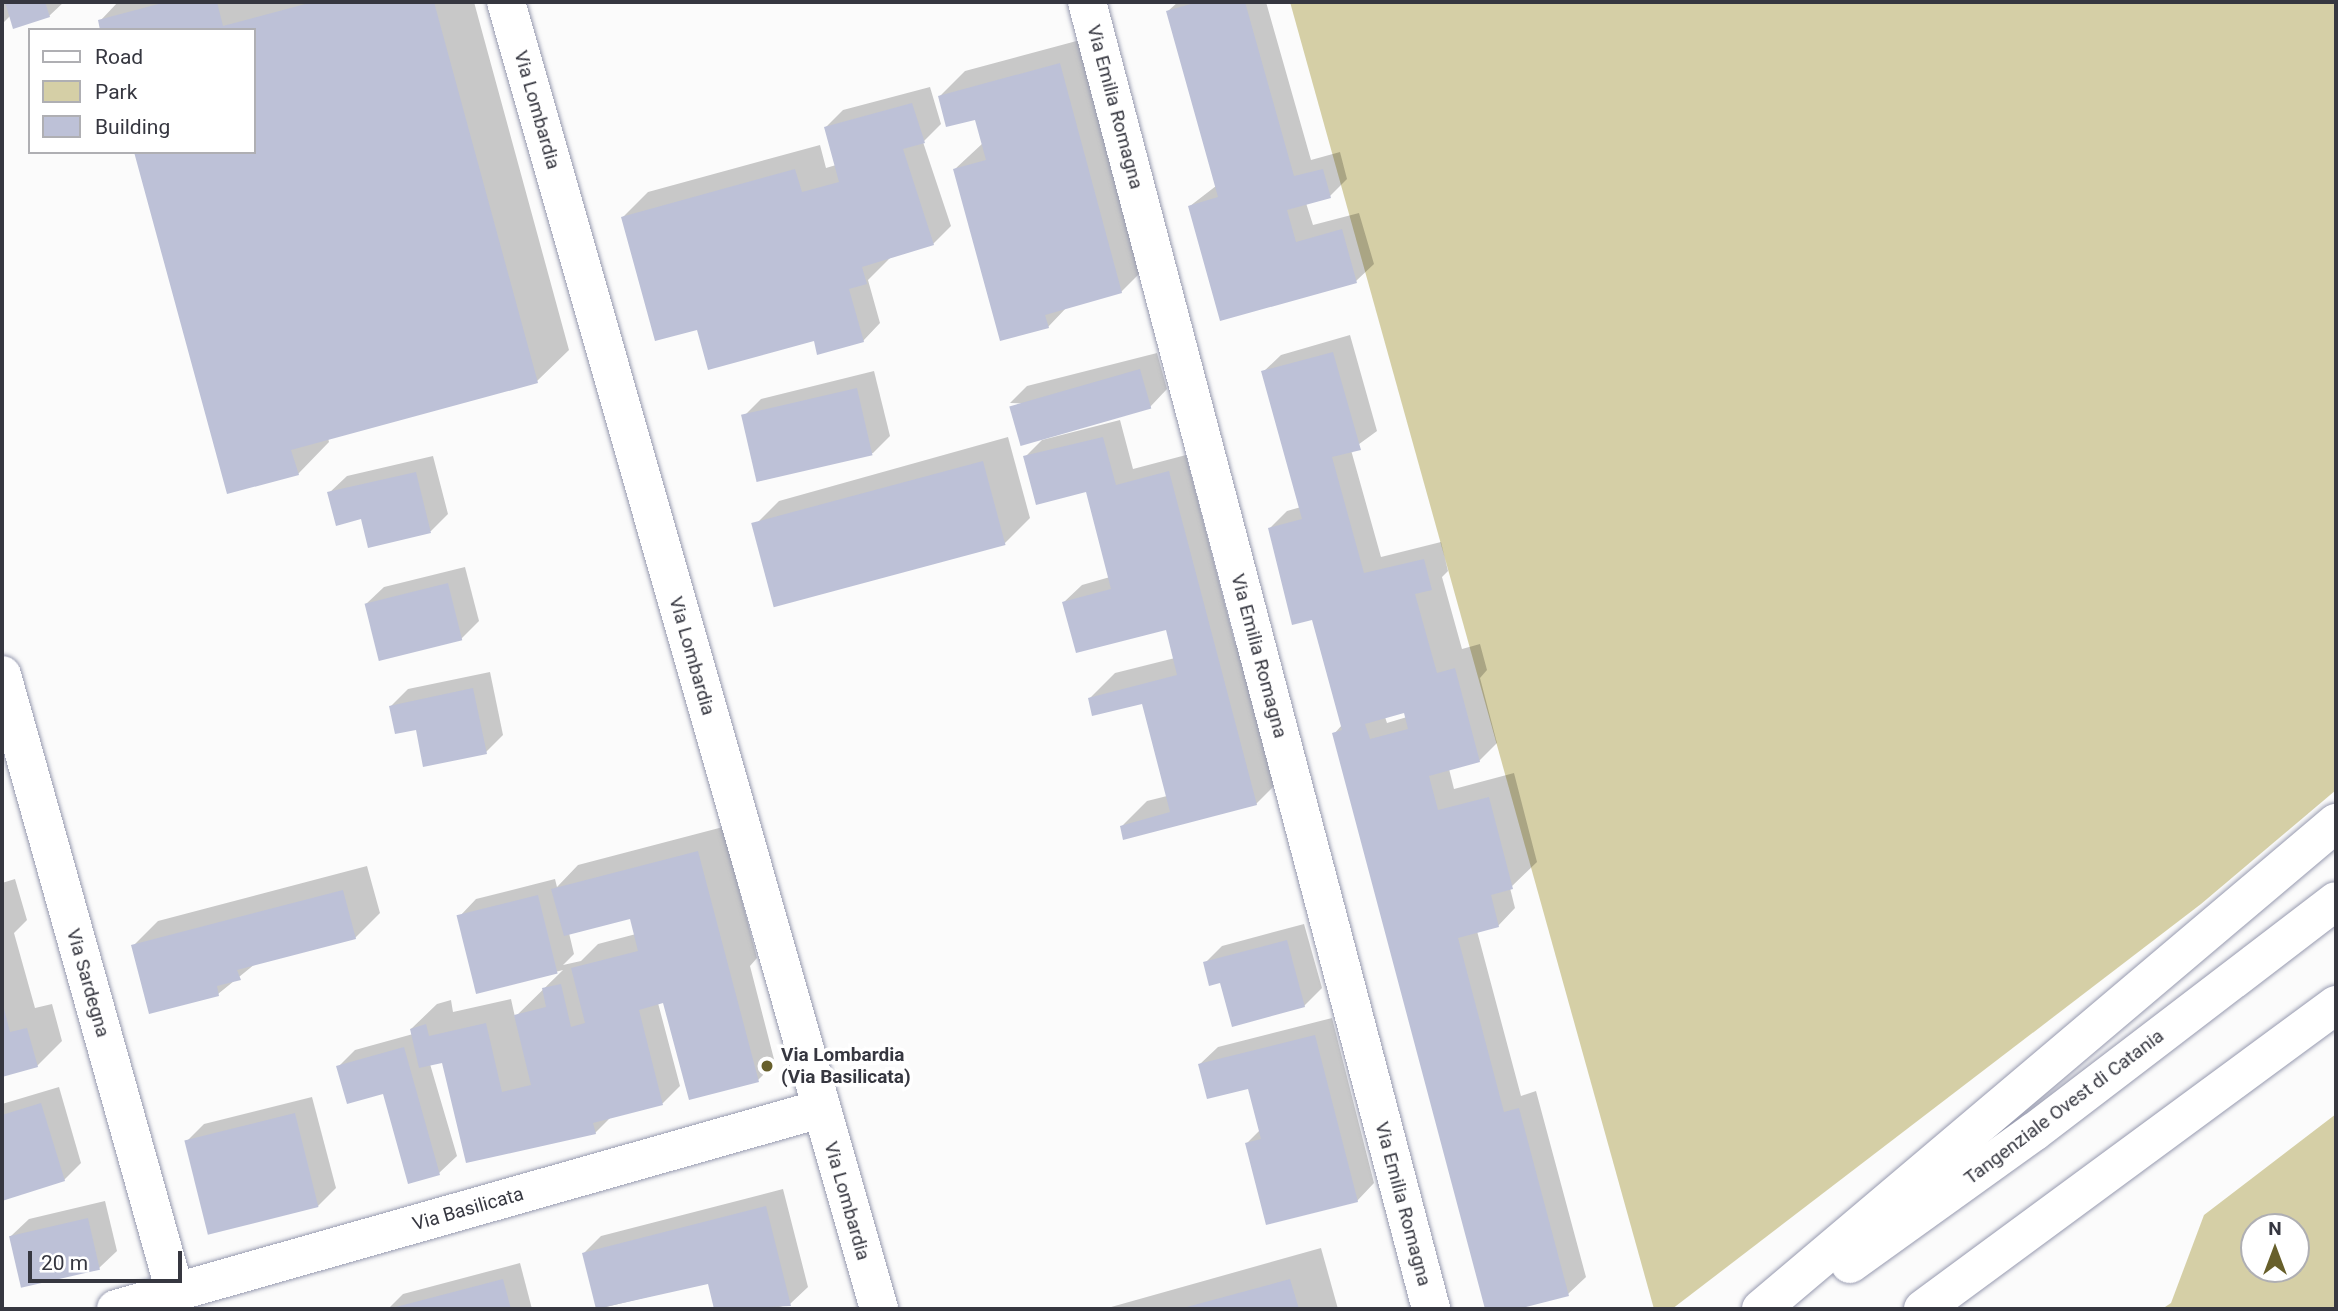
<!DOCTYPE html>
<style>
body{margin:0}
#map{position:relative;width:2338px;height:1311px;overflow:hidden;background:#fbfbfb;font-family:Roboto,sans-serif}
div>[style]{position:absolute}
.green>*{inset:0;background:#d5cfa6}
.shadow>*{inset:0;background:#0003}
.building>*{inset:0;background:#bdc1d7;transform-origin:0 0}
.roads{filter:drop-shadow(0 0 2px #979aaf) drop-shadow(0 0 2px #979aaf)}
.street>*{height:38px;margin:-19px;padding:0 19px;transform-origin:19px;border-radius:19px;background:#fff}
.secondary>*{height:38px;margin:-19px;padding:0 19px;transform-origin:19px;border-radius:19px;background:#fff}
.highway>*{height:38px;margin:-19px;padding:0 19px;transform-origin:19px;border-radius:19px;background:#fff}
.dots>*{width:19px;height:19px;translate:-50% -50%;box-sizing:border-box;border:4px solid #fff;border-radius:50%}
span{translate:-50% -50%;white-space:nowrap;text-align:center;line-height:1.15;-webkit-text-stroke:7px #fff;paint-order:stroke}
.street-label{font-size:19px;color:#363740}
.poi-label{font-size:19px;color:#363740;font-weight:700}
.left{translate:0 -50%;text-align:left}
.frame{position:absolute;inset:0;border:4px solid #363740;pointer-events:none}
.legend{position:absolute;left:28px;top:28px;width:228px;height:126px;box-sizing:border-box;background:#fff;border:2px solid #afafb3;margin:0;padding:9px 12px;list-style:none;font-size:21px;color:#363740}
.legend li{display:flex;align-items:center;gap:14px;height:35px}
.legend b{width:35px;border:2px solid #afafb3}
.north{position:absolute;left:2240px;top:1213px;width:70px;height:70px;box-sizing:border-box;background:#fff;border:2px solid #afafb3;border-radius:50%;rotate:0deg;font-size:19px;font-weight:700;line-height:28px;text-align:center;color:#363740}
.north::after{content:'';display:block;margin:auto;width:24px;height:32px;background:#675f2b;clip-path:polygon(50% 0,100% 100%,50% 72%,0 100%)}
.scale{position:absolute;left:28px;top:1251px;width:154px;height:32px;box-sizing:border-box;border:4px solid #363740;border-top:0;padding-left:9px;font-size:21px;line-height:24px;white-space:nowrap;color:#363740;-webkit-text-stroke:5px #fff;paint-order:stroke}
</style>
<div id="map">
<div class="green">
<i style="clip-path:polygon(1290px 2px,2336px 2px,2336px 790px,2201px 904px,1672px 1309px,1654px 1309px)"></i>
<i style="clip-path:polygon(evenodd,2336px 1114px,2336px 1309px,2162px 1309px,2171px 1303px,2204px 1215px,2336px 1114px,2254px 1227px,2296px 1227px,2296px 1269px,2254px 1269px,2254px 1227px)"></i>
</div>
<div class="shadow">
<i style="clip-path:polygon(2px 2px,64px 2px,49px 16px,11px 15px,2px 24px)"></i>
<i style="clip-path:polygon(118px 2px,474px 2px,569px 350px,537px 381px,328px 438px,329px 442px,298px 474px,228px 492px,254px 152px,254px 30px,100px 21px)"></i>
<i style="clip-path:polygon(1178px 2px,1266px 2px,1311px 160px,1340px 152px,1347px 179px,1330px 196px,1306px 203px,1313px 225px,1359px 213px,1374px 264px,1356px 281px,1190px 206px,1216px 186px,1168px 11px)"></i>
<i style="clip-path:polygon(1084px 39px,1146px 267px,1121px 292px,1068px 306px,1048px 327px,955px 169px,983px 143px,976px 117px,940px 96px,965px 71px)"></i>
<i style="clip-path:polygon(930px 87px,941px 124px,923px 142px,951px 226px,933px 244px,891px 257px,868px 280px,880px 323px,863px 341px,699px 331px,623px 217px,648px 192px,820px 145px,826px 168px,836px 165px,826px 127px,843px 110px)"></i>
<i style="clip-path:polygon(evenodd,1350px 335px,1377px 431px,1351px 450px,1381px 557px,1441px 542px,1448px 571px,1442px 577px,1462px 649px,1480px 644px,1487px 670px,1480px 678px,1497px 743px,1479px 761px,1449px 769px,1454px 789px,1514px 773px,1537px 862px,1510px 888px,1515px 908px,1498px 926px,1477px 931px,1521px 1096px,1536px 1091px,1586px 1277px,1568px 1294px,1511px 1309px,1487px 1309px,1334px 734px,1342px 725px,1313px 618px,1270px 528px,1287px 511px,1301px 507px,1263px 372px,1281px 355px,1350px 335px,1410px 710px,1407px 717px,1387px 723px,1385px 717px,1410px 710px)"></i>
<i style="clip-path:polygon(1157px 353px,1167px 389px,1150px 407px,1010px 403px,1027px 386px)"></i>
<i style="clip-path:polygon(874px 371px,890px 436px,873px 453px,759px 481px,743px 417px,761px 399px)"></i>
<i style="clip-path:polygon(1120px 420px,1133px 469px,1186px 455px,1235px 643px,1244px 640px,1281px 779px,1256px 804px,1122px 826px,1147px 801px,1167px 796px,1143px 702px,1090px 698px,1115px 673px,1175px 658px,1167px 628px,1064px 602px,1082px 585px,1110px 577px,1087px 490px,1025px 457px,1042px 440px)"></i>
<i style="clip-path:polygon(1008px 437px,1030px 518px,1005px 543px,754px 526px,779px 501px)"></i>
<i style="clip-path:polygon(433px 456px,448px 514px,431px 531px,369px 546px,362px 517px,329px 493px,347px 476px)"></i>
<i style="clip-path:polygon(465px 567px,479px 621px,461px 639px,366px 604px,384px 587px)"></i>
<i style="clip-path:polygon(490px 672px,503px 735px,486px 752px,417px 728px,391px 706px,408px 689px)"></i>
<i style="clip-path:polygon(evenodd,723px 827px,757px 958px,750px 966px,775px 1063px,758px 1080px,665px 1001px,658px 1003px,680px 1086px,663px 1103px,611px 1117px,595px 1133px,467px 1161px,444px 1061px,430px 1064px,457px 1156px,439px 1173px,384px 1092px,338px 1067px,355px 1050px,413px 1034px,411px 1029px,437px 1004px,451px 1000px,453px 1012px,511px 999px,515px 1017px,563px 970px,478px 992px,459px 917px,476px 899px,555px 879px,557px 887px,578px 865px,723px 827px,631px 916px,636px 934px,598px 944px,581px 961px,563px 965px,574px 954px,569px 933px,631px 916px)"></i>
<i style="clip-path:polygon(367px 866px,380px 913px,355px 938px,255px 964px,218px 994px,133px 946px,158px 921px)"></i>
<i style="clip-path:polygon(15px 879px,27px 920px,14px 933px,35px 1008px,52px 1004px,62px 1041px,37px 1066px,2px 1075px,2px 883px)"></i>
<i style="clip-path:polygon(1304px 924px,1322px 988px,1304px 1006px,1221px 981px,1205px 963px,1222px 946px)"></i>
<i style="clip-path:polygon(1332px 1018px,1374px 1183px,1357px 1201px,1247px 1143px,1261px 1129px,1250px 1087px,1200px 1064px,1218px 1047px)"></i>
<i style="clip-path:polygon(59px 1087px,81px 1163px,64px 1180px,2px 1199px,2px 1104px)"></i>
<i style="clip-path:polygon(312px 1097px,336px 1188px,318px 1206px,186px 1142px,204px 1124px)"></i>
<i style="clip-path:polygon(783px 1189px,808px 1287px,790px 1304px,772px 1309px,716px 1309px,709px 1282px,598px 1309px,584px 1253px,601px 1236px)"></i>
<i style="clip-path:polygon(105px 1201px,117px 1251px,99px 1268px,11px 1236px,29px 1219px)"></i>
<i style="clip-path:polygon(1321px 1248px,1338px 1309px,1104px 1309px)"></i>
<i style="clip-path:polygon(520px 1263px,532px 1309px,388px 1309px,403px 1294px)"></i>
</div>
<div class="building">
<i style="clip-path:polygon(5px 2px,45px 2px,50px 17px,13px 29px)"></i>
<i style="clip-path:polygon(166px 2px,217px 2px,223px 26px,313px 2px,434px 2px,538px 383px,291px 450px,299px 475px,227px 494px,134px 152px,254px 152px,254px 30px,100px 30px,98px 20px)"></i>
<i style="clip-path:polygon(1198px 2px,1245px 2px,1294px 176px,1323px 169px,1331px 198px,1287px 210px,1296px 242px,1342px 229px,1357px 283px,1220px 321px,1188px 206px,1218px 197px,1166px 11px)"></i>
<i style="clip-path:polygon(1060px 63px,1122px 293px,1045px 315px,1049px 328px,1000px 341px,953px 169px,986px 160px,975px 120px,946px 127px,938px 96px)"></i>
<i style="clip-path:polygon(912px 103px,925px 143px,903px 149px,934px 245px,862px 267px,867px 284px,849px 289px,864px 342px,817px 355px,814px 341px,708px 370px,697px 330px,655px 341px,621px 217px,795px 169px,802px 192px,839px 182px,824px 127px)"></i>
<i style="clip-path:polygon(evenodd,1333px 352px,1361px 450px,1332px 457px,1364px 573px,1424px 559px,1432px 590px,1415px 594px,1437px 673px,1455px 668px,1480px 762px,1429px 776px,1438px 810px,1489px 797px,1513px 889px,1491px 895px,1499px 927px,1458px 938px,1504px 1112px,1519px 1108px,1569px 1296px,1518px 1309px,1485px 1309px,1332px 733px,1342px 730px,1312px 620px,1292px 625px,1268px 528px,1302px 519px,1261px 371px,1333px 352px,1404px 713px,1408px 729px,1370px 739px,1365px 724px,1404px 713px)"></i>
<i style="left:1140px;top:369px;width:41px;height:136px;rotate:74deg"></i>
<i style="left:857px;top:388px;width:69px;height:119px;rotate:77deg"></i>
<i style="clip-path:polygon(1103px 437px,1116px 485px,1169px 471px,1257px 805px,1123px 840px,1120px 826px,1170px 812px,1142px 704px,1092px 716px,1088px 698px,1177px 675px,1166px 630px,1076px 653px,1062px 602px,1111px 589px,1086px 492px,1036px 505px,1023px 456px)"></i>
<i style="left:983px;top:461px;width:87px;height:240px;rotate:75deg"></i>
<i style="clip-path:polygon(416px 472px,431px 533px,368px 548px,361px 519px,336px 526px,327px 492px)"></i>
<i style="left:448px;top:583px;width:59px;height:86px;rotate:76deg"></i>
<i style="clip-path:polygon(473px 688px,487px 754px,423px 767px,416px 730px,395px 734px,389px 706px)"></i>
<i style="clip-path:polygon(698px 851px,759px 1082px,689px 1100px,663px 1003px,639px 1010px,663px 1105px,593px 1123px,596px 1134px,466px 1163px,442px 1063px,419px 1068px,410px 1029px,426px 1024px,429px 1036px,486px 1023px,502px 1092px,531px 1085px,514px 1015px,546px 1007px,542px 988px,561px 984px,571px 1027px,585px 1023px,571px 968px,638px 951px,630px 919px,564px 936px,551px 889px)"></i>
<i style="clip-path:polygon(343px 890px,356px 939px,237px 970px,241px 980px,217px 986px,219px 996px,149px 1014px,131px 945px)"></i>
<i style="left:538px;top:895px;width:81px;height:84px;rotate:76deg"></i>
<i style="clip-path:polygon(1287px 940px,1305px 1007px,1232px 1027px,1220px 983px,1209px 986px,1203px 962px)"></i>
<i style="clip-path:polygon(3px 1005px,10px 1032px,27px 1028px,38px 1067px,2px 1077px)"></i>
<i style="clip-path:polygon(1315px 1035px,1358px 1202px,1266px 1225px,1245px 1143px,1261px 1139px,1248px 1089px,1207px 1099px,1198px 1064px)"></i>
<i style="clip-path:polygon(404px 1047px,440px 1175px,408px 1184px,383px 1094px,347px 1104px,336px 1066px)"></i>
<i style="clip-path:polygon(41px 1103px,65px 1181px,2px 1201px,2px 1115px)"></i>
<i style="left:295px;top:1113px;width:97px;height:114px;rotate:76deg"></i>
<i style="clip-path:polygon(766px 1206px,791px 1306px,714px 1309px,708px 1284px,596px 1309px,582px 1253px)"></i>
<i style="left:88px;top:1218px;width:53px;height:81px;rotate:77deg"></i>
<i style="clip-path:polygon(503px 1279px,511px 1309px,393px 1309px,392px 1308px)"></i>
<i style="clip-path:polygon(1290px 1279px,1299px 1309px,1183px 1309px,1183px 1308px)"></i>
</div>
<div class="roads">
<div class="street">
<i style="left:1087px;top:2px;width:1352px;rotate:75.25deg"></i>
<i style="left:2px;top:675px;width:641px;rotate:74.34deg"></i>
<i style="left:116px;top:1309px;width:732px;rotate:-15.86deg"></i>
</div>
<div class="secondary">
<i style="left:506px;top:2px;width:1359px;rotate:74.07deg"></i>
</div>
<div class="highway">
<i style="left:1850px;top:1264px;width:226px;rotate:-35.7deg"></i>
<i style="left:2034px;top:1132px;width:380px;rotate:-37.4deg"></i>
<i style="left:1761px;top:1309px;width:753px;rotate:-40.21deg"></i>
<i style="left:1923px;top:1309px;width:513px;rotate:-36.36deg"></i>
</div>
</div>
<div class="dots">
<i style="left:767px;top:1066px;background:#675f2b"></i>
</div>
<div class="street-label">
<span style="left:1115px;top:107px;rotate:75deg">Via Emilia Romagna</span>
<span style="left:537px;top:110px;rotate:74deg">Via Lombardia</span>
<span style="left:692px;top:656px;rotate:74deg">Via Lombardia</span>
<span style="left:1259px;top:656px;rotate:75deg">Via Emilia Romagna</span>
<span style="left:88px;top:983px;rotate:74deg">Via Sardegna</span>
<span style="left:2064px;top:1107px;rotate:-37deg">Tangenziale Ovest di Catania</span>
<span style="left:847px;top:1201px;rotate:74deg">Via Lombardia</span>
<span style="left:1403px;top:1204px;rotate:75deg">Via Emilia Romagna</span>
<span style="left:468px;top:1209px;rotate:-16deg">Via Basilicata</span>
</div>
<div class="poi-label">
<span class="left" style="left:781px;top:1066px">Via Lombardia<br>(Via Basilicata)</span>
</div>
<div class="frame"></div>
<ul class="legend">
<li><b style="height:9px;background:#fff"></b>Road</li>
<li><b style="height:19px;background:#d5cfa6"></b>Park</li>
<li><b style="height:19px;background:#bdc1d7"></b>Building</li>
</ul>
<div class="north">N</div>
<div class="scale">20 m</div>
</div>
